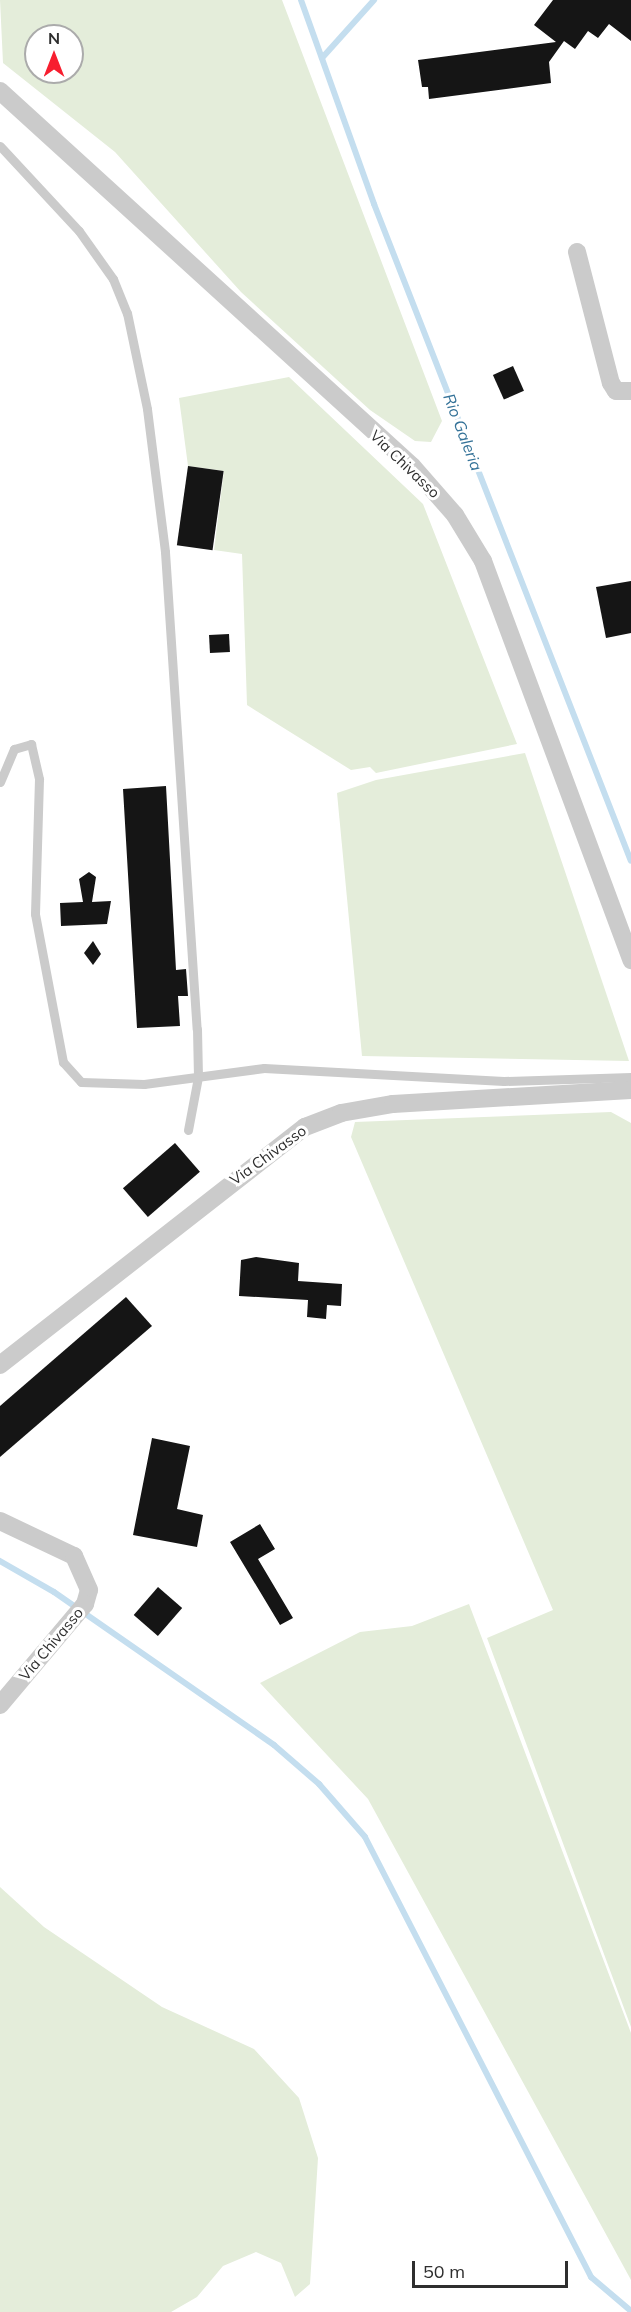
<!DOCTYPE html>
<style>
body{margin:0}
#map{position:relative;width:631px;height:2312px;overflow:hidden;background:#fff;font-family:Mulish,sans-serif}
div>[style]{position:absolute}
.green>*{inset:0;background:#e4edda}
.stream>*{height:6px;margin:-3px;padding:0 3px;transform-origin:3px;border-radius:3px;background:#c4deef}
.building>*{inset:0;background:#151515;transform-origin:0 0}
.service>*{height:9px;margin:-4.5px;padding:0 4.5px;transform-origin:4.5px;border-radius:4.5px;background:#cbcbcb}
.minor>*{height:18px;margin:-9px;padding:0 9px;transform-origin:9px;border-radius:9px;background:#cbcbcb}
span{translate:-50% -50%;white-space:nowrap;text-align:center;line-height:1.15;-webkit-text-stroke:6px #fff;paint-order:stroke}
.street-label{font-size:15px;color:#2e2e2e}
.water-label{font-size:16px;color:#347298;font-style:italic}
.north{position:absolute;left:24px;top:24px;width:60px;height:60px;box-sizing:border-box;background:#fff;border:2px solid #ababab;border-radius:50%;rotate:0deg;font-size:16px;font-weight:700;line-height:24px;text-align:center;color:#2e2e2e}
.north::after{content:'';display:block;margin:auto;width:21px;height:27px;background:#f71e2f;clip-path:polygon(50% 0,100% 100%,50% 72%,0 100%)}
.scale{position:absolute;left:412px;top:2261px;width:156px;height:27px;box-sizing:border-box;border:3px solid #2e2e2e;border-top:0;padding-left:8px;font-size:18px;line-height:21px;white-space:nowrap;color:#2e2e2e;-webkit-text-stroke:4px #fff;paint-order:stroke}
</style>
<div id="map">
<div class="green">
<i style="clip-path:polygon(evenodd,0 0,282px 0,442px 421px,431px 442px,415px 441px,370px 410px,241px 292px,115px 152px,3px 63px,0 0,36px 36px,72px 36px,72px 72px,36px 72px,36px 36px)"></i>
<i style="clip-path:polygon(289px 377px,423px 504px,517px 744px,376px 773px,370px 767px,351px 770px,247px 705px,242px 554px,214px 550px,224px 471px,188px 466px,179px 398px)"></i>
<i style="clip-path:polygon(525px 753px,629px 1061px,362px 1056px,337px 793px,376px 780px)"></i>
<i style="clip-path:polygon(611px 1112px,631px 1123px,631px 2027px,487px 1638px,553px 1610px,351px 1137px,355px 1122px)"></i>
<i style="clip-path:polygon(469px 1604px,631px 2033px,631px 2280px,368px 1799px,260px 1683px,360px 1632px,412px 1626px)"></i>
<i style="clip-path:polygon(0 1887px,44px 1927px,162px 2007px,254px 2049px,299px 2098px,318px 2158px,310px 2284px,295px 2297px,281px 2263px,256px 2252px,223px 2266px,197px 2297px,171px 2312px,0 2312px)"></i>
</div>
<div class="stream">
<i style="left:301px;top:0;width:217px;rotate:70.3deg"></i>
<i style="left:374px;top:204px;width:705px;rotate:68.64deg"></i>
<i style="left:322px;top:58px;width:78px;rotate:-48.1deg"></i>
<i style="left:0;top:1561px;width:62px;rotate:29.9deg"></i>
<i style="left:54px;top:1592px;width:268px;rotate:34.8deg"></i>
<i style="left:274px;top:1745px;width:60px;rotate:40.9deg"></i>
<i style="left:319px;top:1784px;width:70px;rotate:49deg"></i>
<i style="left:365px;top:1837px;width:495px;rotate:62.8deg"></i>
<i style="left:591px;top:2277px;width:52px;rotate:40.4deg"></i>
</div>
<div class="building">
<i style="clip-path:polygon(553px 0,631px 0,631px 41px,609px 24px,598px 38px,588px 31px,575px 49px,564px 41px,549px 62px,551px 83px,429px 99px,428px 87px,422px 87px,418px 60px,556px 42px,534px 25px)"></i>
<i style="left:513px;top:366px;width:27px;height:22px;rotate:66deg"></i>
<i style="left:188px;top:466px;width:36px;height:80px;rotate:8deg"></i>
<i style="clip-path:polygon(631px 581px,631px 633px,606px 638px,596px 587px)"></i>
<i style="left:229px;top:634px;width:18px;height:20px;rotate:87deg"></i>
<i style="clip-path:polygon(166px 786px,176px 970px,186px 969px,188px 996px,178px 996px,180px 1026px,137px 1028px,123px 789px)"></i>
<i style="clip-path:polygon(89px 872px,96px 877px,92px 902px,111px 901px,107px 924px,61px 926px,60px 903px,83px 902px,79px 879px)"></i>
<i style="clip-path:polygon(93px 941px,101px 954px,93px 965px,84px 953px)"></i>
<i style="left:175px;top:1143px;width:38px;height:69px;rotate:49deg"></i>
<i style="clip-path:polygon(256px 1257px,299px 1263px,298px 1281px,342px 1284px,341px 1306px,327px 1305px,326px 1319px,307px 1317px,308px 1300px,239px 1296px,241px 1260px)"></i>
<i style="clip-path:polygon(126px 1297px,152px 1326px,0 1457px,0 1406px)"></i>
<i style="clip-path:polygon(152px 1438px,190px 1446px,177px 1509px,203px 1515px,197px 1547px,133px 1535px)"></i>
<i style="clip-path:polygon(260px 1524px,275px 1549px,258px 1559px,293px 1618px,280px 1625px,230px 1542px)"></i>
<i style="left:158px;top:1587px;width:32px;height:37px;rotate:41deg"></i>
</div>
<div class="service">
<i style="left:0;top:146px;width:116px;rotate:47.1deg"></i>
<i style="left:79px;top:231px;width:59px;rotate:54.7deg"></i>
<i style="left:113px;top:279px;width:37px;rotate:68deg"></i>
<i style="left:127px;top:313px;width:98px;rotate:78.2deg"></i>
<i style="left:147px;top:409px;width:144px;rotate:82.8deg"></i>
<i style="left:165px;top:552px;width:478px;rotate:86.2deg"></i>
<i style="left:197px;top:1029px;width:48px;rotate:88.8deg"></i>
<i style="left:198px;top:1077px;width:54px;rotate:100.7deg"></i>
<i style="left:0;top:782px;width:36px;rotate:-67deg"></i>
<i style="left:14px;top:749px;width:18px;rotate:-16deg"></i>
<i style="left:31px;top:744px;width:36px;rotate:77deg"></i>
<i style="left:39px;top:779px;width:135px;rotate:91.7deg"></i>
<i style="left:35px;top:914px;width:151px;rotate:79.3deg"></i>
<i style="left:63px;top:1062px;width:27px;rotate:48deg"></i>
<i style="left:81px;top:1082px;width:63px;rotate:1.8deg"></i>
<i style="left:144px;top:1084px;width:121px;rotate:-7.6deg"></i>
<i style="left:264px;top:1068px;width:240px;rotate:3.1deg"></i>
<i style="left:504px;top:1081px;width:127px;rotate:-1.8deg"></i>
</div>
<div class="minor">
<i style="left:0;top:91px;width:557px;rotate:42.31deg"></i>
<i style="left:412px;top:466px;width:65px;rotate:48.7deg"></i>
<i style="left:455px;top:515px;width:54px;rotate:58.7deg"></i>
<i style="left:483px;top:561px;width:426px;rotate:69.6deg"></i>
<i style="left:577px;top:252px;width:135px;rotate:75.5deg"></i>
<i style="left:611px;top:383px;width:9px;rotate:58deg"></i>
<i style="left:616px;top:391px;width:15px"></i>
<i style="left:0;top:1365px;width:387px;rotate:-38deg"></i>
<i style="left:305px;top:1127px;width:39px;rotate:-21deg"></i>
<i style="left:341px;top:1113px;width:53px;rotate:-9.8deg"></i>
<i style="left:393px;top:1104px;width:238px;rotate:-3.4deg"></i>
<i style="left:0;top:1521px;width:82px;rotate:25.3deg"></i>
<i style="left:74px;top:1556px;width:37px;rotate:66deg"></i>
<i style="left:89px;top:1590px;width:15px;rotate:106deg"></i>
<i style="left:85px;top:1604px;width:132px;rotate:130.1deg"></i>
</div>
<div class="street-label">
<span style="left:405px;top:464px;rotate:44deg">Via Chivasso</span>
<span style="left:268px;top:1155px;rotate:-36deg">Via Chivasso</span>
<span style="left:51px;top:1644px;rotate:-50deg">Via Chivasso</span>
</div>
<div class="water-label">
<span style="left:463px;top:432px;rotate:69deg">Rio Galeria</span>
</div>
<div class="north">N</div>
<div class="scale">50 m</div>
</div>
